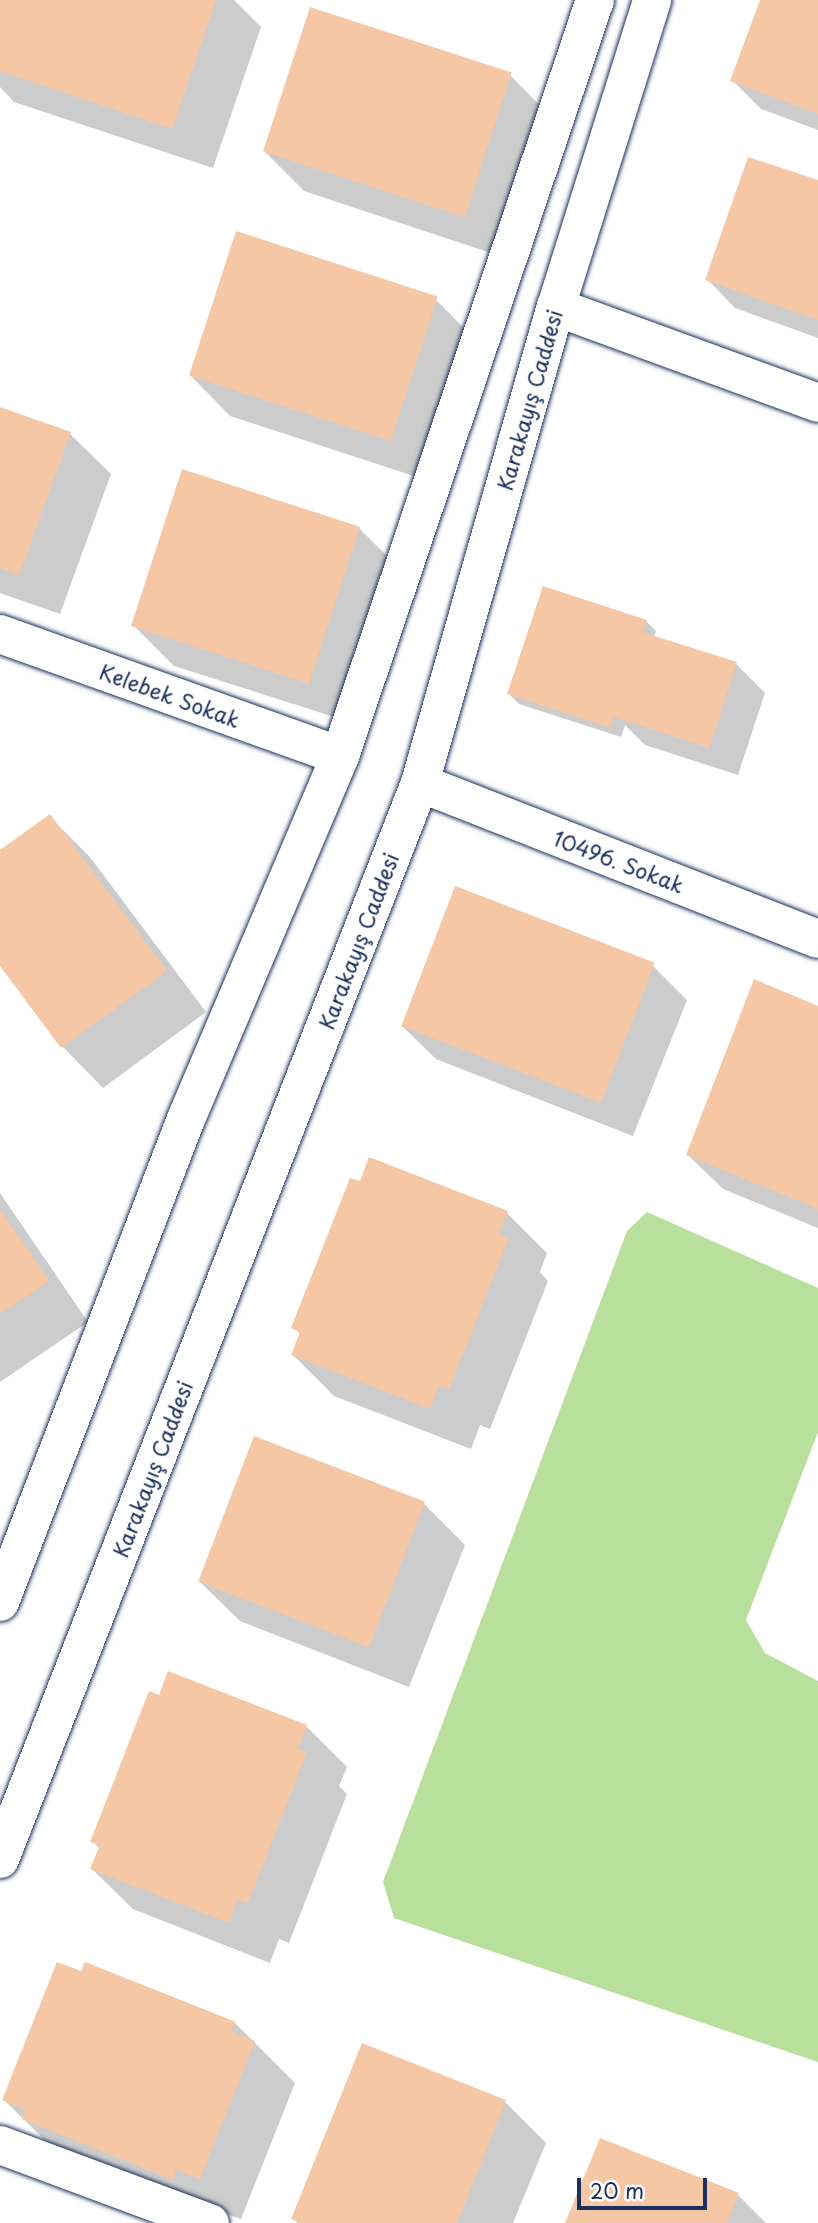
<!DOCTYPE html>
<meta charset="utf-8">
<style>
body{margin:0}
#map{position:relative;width:818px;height:2223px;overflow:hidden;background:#fff;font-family:"Playpen Sans",sans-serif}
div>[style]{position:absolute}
.green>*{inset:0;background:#b8e09c}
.shadow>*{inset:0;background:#0003}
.building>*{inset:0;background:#f6c7a5;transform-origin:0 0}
.roads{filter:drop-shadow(0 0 2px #1b2f5e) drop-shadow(0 0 2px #1b2f5e)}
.minor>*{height:38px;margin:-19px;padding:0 19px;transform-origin:19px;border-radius:19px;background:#fff}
.secondary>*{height:38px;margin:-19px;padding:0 19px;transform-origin:19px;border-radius:19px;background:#fff}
span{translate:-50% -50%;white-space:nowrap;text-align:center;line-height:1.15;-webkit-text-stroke:6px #fff;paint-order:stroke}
.street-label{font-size:21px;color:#1b2f5e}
.scale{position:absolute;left:577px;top:2178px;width:130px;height:32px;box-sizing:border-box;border:4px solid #1b2f5e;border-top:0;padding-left:9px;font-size:21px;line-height:24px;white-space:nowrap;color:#1b2f5e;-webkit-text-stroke:5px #fff;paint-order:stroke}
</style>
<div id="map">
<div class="green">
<i style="clip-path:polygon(647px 1212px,818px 1288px,818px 1432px,746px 1620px,765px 1653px,818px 1681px,818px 2062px,394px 1918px,383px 1882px,627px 1231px)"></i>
</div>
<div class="shadow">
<i style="clip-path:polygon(0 0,234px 0,261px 27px,213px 168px,14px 102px,0 87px)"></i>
<i style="clip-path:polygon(762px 0,818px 0,818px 130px,761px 109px,732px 80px)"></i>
<i style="clip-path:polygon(510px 75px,550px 116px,503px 257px,304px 191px,263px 150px)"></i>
<i style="clip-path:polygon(818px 182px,818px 338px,735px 308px,707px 279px)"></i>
<i style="clip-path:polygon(436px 300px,477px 341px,429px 481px,230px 416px,190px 375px)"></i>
<i style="clip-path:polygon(0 409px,70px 434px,111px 474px,60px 614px,0 593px)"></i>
<i style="clip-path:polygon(359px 528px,400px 569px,350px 722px,174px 666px,133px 625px)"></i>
<i style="clip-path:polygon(646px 621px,656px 631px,654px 637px,736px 664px,765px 693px,738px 775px,645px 745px,625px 725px,621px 737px,519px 704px,509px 694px)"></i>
<i style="clip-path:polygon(49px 816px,90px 857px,206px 1012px,103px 1088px,63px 1047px,0 964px,0 852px)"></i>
<i style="clip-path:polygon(653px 966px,687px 1000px,633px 1136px,436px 1059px,401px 1025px)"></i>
<i style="clip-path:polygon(818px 1008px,818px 1228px,723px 1189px,688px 1155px)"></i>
<i style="clip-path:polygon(0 1193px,88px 1322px,0 1382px)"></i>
<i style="clip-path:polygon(507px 1213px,547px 1253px,540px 1272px,548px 1281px,490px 1429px,480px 1425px,471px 1449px,334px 1396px,293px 1355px,301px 1335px,293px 1327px)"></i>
<i style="clip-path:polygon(255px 1438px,424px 1504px,465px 1545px,409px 1687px,240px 1621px,199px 1581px)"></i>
<i style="clip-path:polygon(160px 1697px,306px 1726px,347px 1767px,339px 1786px,347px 1794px,289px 1943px,279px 1939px,270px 1963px,133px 1909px,92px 1869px,100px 1849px,92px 1841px)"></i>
<i style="clip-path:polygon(235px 2023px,295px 2083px,241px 2219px,65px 2160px,4px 2100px)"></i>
<i style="clip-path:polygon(505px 2102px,546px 2143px,513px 2223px,298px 2223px,293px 2219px)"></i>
<i style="clip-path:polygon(738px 2195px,766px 2223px,567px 2223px)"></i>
</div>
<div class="building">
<i style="clip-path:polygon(0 0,216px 0,172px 129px,0 71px)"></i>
<i style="clip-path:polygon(760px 0,818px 0,818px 114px,730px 81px)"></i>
<i style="left:310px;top:7px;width:212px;height:152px;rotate:18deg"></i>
<i style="clip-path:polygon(748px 157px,818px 180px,818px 320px,705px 280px)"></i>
<i style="left:236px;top:231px;width:212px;height:152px;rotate:18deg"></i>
<i style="clip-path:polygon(0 407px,71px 432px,19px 575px,0 568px)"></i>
<i style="left:182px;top:469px;width:187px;height:165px;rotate:18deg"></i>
<i style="clip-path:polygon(543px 586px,647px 620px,642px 632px,737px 662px,709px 748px,614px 717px,611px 728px,507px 694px)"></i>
<i style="clip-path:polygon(50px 814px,167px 971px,61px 1048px,0 966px,0 850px)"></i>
<i style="left:455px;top:886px;width:214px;height:150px;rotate:21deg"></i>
<i style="clip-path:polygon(754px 979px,818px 1006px,818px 1209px,686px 1155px)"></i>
<i style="clip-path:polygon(369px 1157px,508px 1211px,498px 1235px,509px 1238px,449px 1389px,439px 1386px,430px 1409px,291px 1355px,300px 1332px,291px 1328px,350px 1178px,360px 1181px)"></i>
<i style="clip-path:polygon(0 1209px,49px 1281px,0 1314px)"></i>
<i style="left:254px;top:1436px;width:183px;height:156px;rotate:21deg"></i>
<i style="clip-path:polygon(168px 1671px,307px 1725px,298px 1749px,307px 1752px,248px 1903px,238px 1899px,229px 1923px,90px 1869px,100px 1845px,90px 1842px,149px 1691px,159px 1695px)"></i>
<i style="clip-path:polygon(57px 1962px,81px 1971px,85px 1962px,236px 2022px,231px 2031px,255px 2041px,200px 2179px,176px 2170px,173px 2180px,22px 2119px,25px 2110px,2px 2100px)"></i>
<i style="clip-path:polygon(362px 2043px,506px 2100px,457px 2223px,301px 2223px,291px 2219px)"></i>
<i style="clip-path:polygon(600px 2138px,739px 2193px,727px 2223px,565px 2223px)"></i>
</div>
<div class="roads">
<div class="minor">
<i style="left:556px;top:307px;width:279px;rotate:20.1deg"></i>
<i style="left:0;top:634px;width:361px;rotate:19.7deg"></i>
<i style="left:420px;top:783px;width:427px;rotate:21.4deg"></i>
<i style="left:0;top:2145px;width:224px;rotate:20.4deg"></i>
</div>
<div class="secondary">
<i style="left:0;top:1602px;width:518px;rotate:-68.94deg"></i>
<i style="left:186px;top:1119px;width:394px;rotate:-67deg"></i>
<i style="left:340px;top:756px;width:798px;rotate:-71.36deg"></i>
<i style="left:0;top:1859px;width:1155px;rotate:-68.68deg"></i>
<i style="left:420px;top:783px;width:495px;rotate:-74.1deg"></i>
<i style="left:556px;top:307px;width:322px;rotate:-72.6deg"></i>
</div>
</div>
<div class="street-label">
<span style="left:529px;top:400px;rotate:-74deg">Karakayış Caddesi</span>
<span style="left:170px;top:695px;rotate:20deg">Kelebek Sokak</span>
<span style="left:619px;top:861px;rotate:21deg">10496. Sokak</span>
<span style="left:358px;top:941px;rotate:-69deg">Karakayış Caddesi</span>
<span style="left:152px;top:1469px;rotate:-69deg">Karakayış Caddesi</span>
</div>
<div class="scale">20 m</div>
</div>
